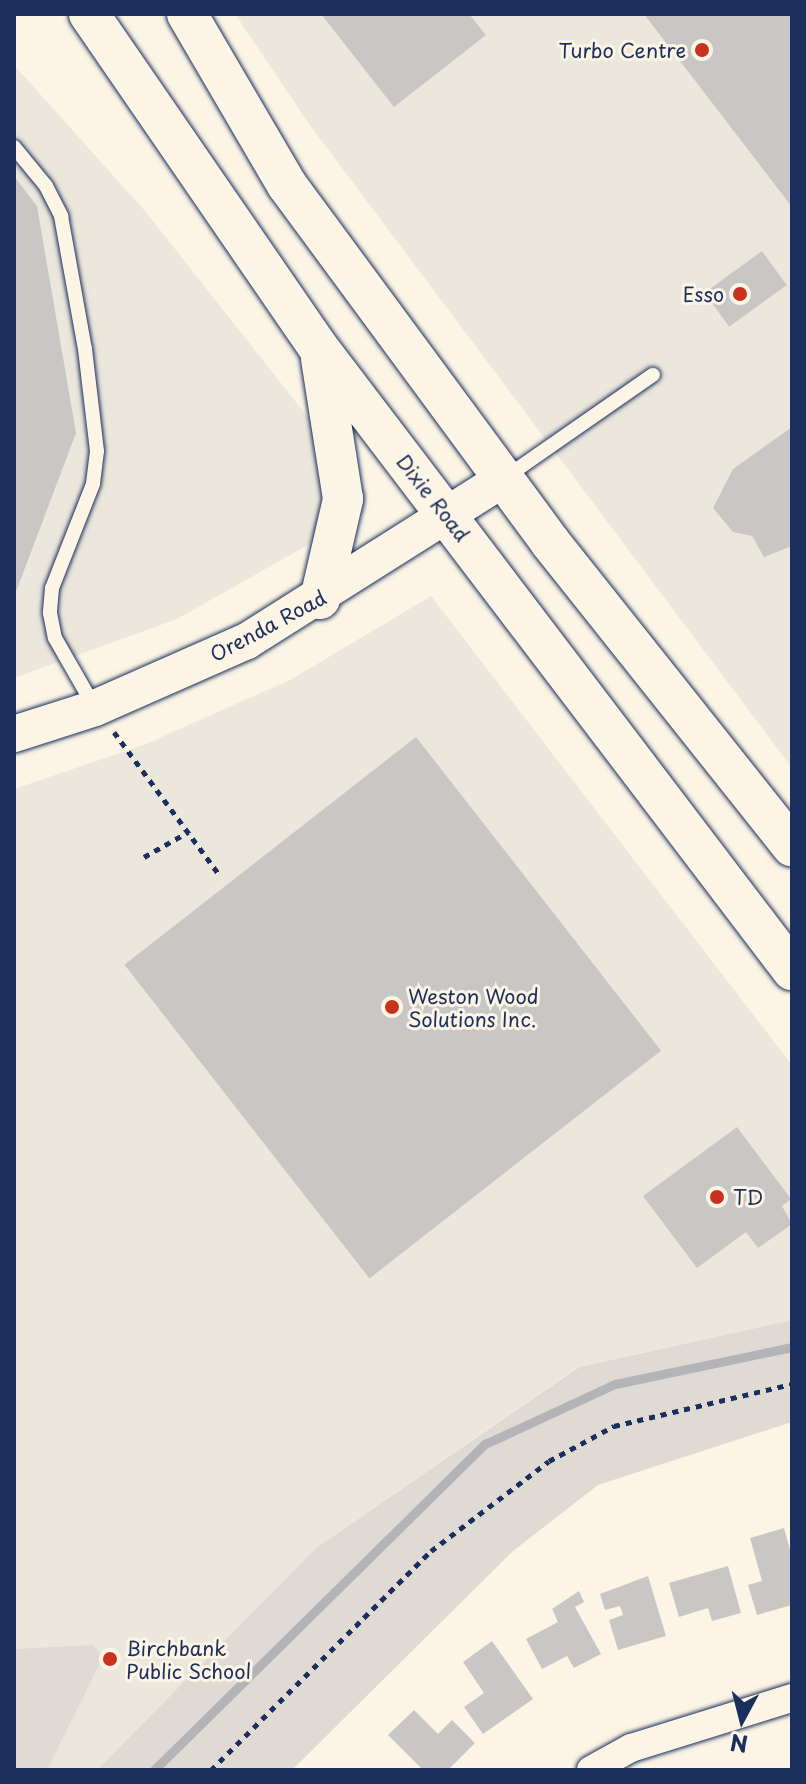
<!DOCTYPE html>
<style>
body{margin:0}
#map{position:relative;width:806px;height:1784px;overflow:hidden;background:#fcf5e5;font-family:"Playpen Sans",sans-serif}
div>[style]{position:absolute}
.built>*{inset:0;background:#ece7dc}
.green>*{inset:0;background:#dfdbd4}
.stream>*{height:9px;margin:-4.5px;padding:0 4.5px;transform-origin:4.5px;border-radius:4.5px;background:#b2b4b8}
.building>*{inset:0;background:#c8c7c6;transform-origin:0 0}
.path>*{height:5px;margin-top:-2.5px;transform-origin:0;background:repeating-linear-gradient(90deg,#1b2f5e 0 6px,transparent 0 12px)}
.roads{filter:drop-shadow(0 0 2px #1b2f5e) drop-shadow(0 0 2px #1b2f5e)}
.service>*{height:14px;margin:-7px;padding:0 7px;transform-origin:7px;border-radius:7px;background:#fcf5e5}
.minor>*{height:28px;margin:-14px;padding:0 14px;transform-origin:14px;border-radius:14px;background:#fcf5e5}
.tertiary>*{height:36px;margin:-18px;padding:0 18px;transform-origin:18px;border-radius:18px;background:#fcf5e5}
.secondary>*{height:40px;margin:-20px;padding:0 20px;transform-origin:20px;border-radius:20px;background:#fcf5e5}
.dots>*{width:22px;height:22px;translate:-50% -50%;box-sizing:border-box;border:4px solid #fcf5e5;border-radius:50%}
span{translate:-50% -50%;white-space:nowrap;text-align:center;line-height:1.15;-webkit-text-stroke:6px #fcf5e5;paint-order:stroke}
.poi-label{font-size:20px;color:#1b2f5e}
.right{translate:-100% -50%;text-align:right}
.left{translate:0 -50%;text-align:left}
.street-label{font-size:20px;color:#1b2f5e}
.frame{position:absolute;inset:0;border:16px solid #1b2f5e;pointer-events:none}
.north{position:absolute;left:702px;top:1680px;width:80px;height:80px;-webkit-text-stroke:6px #fcf5e5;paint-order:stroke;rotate:187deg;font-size:22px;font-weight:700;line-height:32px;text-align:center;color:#1b2f5e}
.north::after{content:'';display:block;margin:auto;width:28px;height:36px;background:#1b2f5e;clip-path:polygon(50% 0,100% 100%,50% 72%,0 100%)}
</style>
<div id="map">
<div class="built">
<i style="clip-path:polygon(235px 14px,792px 14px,792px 768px,309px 124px)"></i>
<i style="clip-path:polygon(14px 65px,145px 211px,367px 492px,366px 512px,177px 619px,14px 678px)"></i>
<i style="clip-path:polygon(431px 596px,792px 1065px,792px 1320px,578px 1367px,316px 1548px,97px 1770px,14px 1770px,14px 789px,146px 744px,292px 679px)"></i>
</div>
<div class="green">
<i style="clip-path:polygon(792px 1320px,792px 1422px,598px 1485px,513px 1551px,292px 1770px,97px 1770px,316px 1548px,579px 1367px)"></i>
<i style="clip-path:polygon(93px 1645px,103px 1657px,47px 1770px,14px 1770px,14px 1649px)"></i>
</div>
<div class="stream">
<i style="left:154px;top:1770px;width:465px;rotate:-44.6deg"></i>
<i style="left:485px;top:1444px;width:143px;rotate:-24.8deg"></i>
<i style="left:615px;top:1384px;width:181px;rotate:-11.8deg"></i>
</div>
<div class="building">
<i style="clip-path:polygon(321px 14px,469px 14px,486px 35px,394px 107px)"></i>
<i style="clip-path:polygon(644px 14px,792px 14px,792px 207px)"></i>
<i style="clip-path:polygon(14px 176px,37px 206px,76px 433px,14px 597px)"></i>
<i style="left:762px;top:251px;width:42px;height:71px;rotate:54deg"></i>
<i style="clip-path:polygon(792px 427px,792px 546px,764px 557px,752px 536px,733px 532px,713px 508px,733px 469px)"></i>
<i style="left:416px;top:737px;width:398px;height:370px;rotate:52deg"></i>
<i style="clip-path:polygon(737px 1127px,791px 1199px,782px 1206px,792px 1224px,758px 1248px,746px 1232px,697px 1268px,643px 1196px)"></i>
<i style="clip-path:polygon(784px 1528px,792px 1557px,792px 1605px,757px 1615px,748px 1585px,762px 1581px,750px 1538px)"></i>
<i style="clip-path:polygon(728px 1566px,741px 1613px,712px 1621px,708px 1608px,679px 1617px,669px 1583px)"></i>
<i style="clip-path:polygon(648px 1576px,666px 1636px,618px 1650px,609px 1620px,623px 1615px,620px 1606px,605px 1610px,600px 1594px)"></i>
<i style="clip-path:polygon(579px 1591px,584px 1602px,575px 1607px,601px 1654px,574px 1668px,567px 1656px,542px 1669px,526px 1639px,558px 1622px,552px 1609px)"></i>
<i style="clip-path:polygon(492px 1641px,533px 1699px,483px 1734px,464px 1707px,484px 1693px,463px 1662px)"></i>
<i style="clip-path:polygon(414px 1710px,438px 1734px,452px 1720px,475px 1743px,448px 1770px,423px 1770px,388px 1735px)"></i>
</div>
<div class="path">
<i style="left:114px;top:732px;width:179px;rotate:53.6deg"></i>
<i style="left:144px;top:857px;width:51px;rotate:-29.6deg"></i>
<i style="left:211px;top:1770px;width:310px;rotate:-44.9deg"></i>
<i style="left:431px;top:1551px;width:148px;rotate:-37.3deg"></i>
<i style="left:549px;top:1461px;width:74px;rotate:-28.3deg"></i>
<i style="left:614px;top:1426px;width:183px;rotate:-13.3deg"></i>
</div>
<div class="roads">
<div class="service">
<i style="left:14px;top:147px;width:50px;rotate:50.6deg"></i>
<i style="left:46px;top:186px;width:34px;rotate:63deg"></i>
<i style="left:61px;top:216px;width:135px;rotate:79.8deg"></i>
<i style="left:85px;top:349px;width:103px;rotate:83.3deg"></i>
<i style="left:97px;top:451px;width:33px;rotate:97deg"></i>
<i style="left:93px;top:484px;width:112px;rotate:111.5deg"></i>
<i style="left:52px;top:588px;width:25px;rotate:95deg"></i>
<i style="left:50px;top:613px;width:25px;rotate:79deg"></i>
<i style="left:55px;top:638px;width:78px;rotate:60.2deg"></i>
<i style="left:506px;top:477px;width:179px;rotate:-34.8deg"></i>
</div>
<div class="minor">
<i style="left:591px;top:1770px;width:46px;rotate:-28.8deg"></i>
<i style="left:631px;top:1748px;width:169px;rotate:-17.3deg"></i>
</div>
<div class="tertiary">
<i style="left:14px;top:734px;width:85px;rotate:-17.8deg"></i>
<i style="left:95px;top:708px;width:166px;rotate:-23.8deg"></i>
<i style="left:247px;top:641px;width:303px;rotate:-32.3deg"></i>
</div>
<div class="secondary">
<i style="left:89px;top:14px;width:404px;rotate:55.5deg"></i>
<i style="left:318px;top:347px;width:783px;rotate:52.73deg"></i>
<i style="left:187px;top:14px;width:198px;rotate:59.7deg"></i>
<i style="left:287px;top:185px;width:443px;rotate:53.6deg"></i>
<i style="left:550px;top:542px;width:389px;rotate:51.5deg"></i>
<i style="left:320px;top:599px;width:103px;rotate:-77deg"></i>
<i style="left:343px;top:499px;width:142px;rotate:-98.9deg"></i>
</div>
</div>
<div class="dots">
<i style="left:702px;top:50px;background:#c8321e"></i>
<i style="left:740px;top:294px;background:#c8321e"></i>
<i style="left:392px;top:1007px;background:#c8321e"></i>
<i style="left:717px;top:1197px;background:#c8321e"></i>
<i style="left:110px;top:1659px;background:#c8321e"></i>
</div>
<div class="poi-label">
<span class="right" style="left:686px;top:50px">Turbo Centre</span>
<span class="right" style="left:724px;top:294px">Esso</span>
<span class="left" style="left:408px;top:1008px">Weston Wood<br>Solutions Inc.</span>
<span class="left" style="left:733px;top:1197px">TD</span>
<span class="left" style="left:126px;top:1660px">Birchbank<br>Public School</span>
</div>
<div class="street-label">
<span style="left:433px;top:498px;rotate:52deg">Dixie Road</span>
<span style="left:268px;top:626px;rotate:-28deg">Orenda Road</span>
</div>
<div class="frame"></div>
<div class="north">N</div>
</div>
